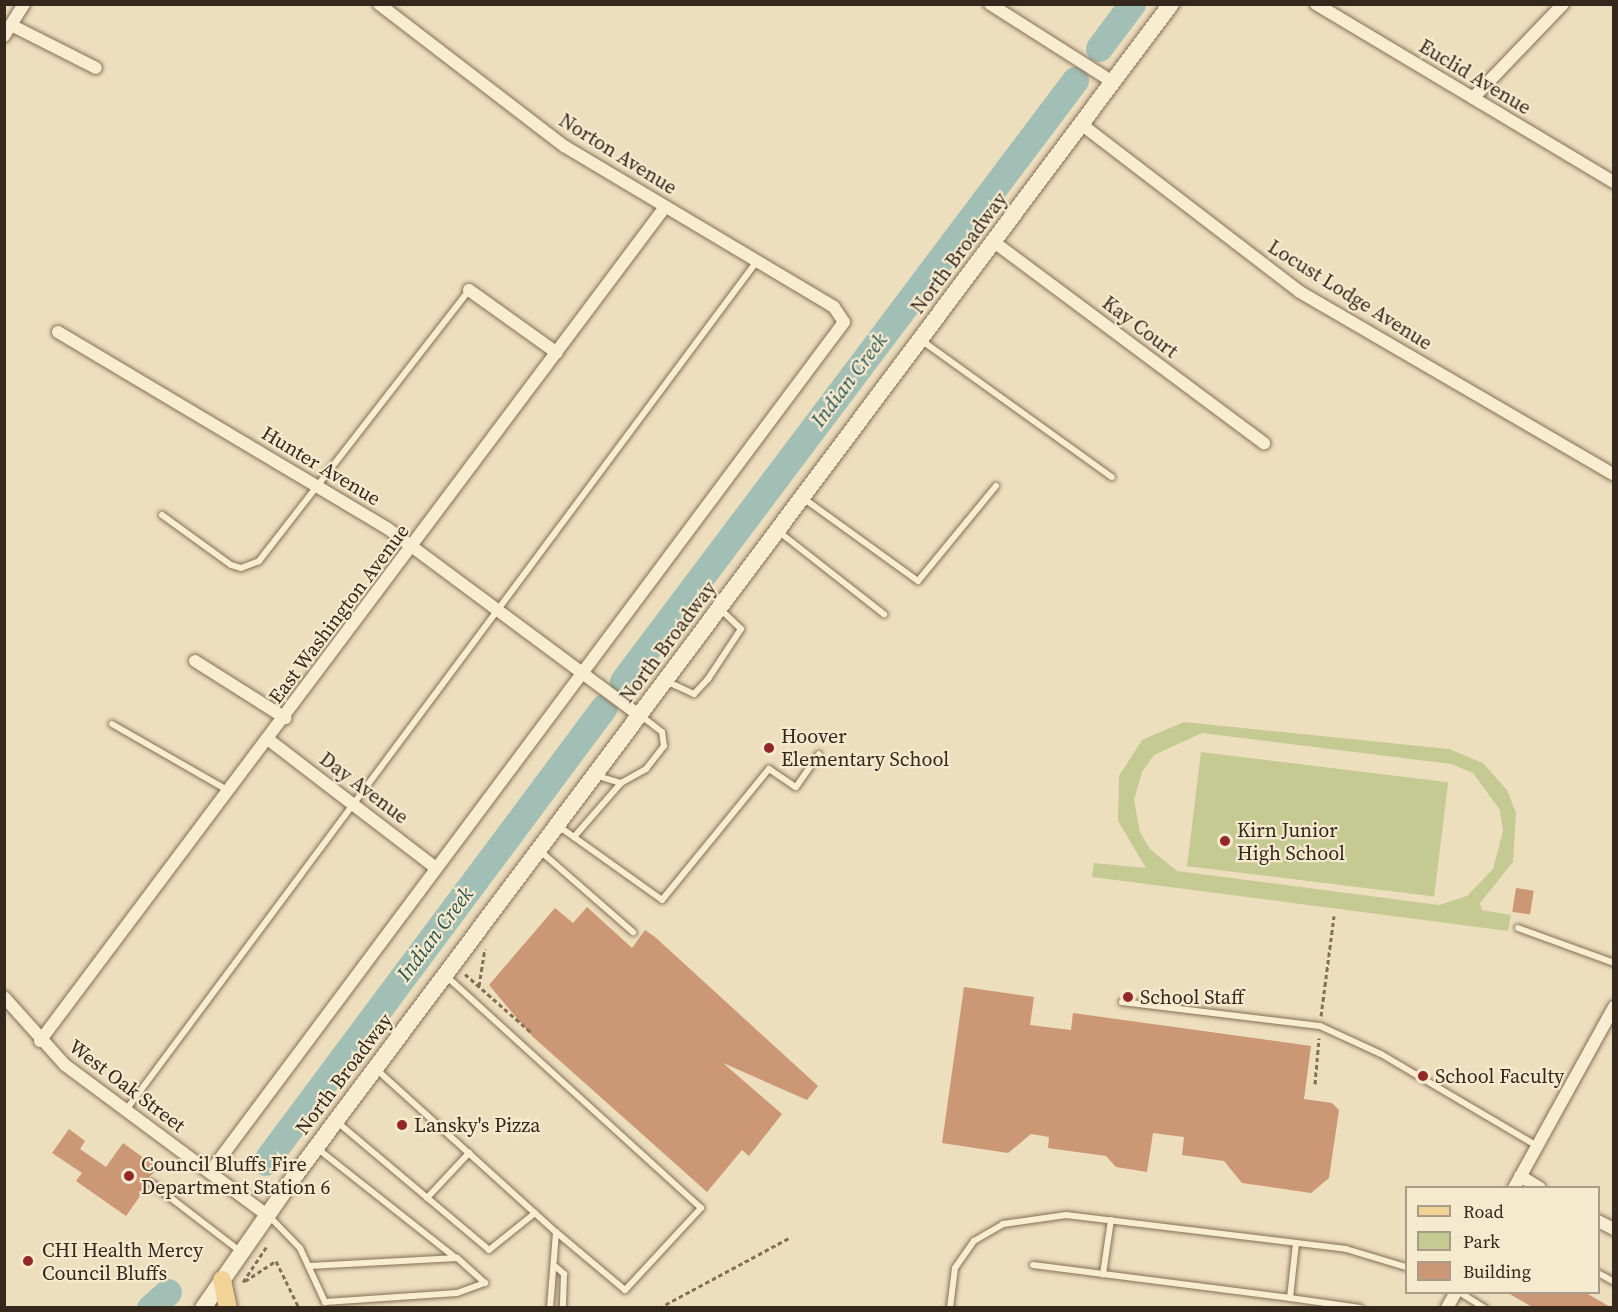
<!DOCTYPE html>
<style>
body{margin:0}
#map{position:relative;width:1618px;height:1312px;overflow:hidden;background:#eddebe;font-family:"Source Serif 4",serif}
div>[style]{position:absolute}
.green>*{inset:0;background:#c5ca93;transform-origin:0 0}
.river>*{height:27px;margin:-13.5px;padding:0 13.5px;transform-origin:13.5px;border-radius:13.5px;background:#a2bfb6}
.building>*{inset:0;background:#cb9775;transform-origin:0 0}
.path>*{height:3px;margin-top:-1.5px;transform-origin:0;background:repeating-linear-gradient(90deg,#856f57 0 4.5px,transparent 0 7.5px)}
.roads{filter:drop-shadow(0 0 2px #856f57) drop-shadow(0 0 2px #856f57)}
.lane>*{height:6px;margin:-3px;padding:0 3px;transform-origin:3px;border-radius:3px;background:#f8ecd1}
.street>*{height:12px;margin:-6px;padding:0 6px;transform-origin:6px;border-radius:6px;background:#f8ecd1}
.secondary>*{height:16px;margin:-8px;padding:0 8px;transform-origin:8px;border-radius:8px;background:#f8ecd1}
.primary>*{height:18px;margin:-9px;padding:0 9px;transform-origin:9px;border-radius:9px;background:#f1d396}
.dots>*{width:16px;height:16px;translate:-50% -50%;box-sizing:border-box;border:3px solid #f5e9ce;border-radius:50%}
span{translate:-50% -50%;white-space:nowrap;text-align:center;line-height:1.15;-webkit-text-stroke:4.5px #f5e9ce;paint-order:stroke}
.street-label{font-size:20px;color:#34271c}
.poi-label{font-size:20px;color:#34271c}
.left{translate:0 -50%;text-align:left}
.water-label{font-size:21px;color:#2b5451;font-style:italic}
.frame{position:absolute;inset:0;border:6px solid #34271c;pointer-events:none}
.legend{position:absolute;left:1405px;top:1186px;width:195px;height:108px;box-sizing:border-box;background:#f5e9ce;border:2px solid #a89b87;margin:0;padding:8px 10px;list-style:none;font-size:18px;color:#34271c}
.legend li{display:flex;align-items:center;gap:12px;height:30px}
.legend b{width:30px;border:2px solid #a89b87}
</style>
<div id="map">
<div class="green">
<i style="clip-path:polygon(evenodd,1184px 722px,1449px 749px,1483px 763px,1507px 790px,1516px 813px,1513px 862px,1480px 903px,1482px 910px,1511px 915px,1508px 931px,1092px 877px,1094px 863px,1146px 868px,1118px 821px,1119px 776px,1142px 740px,1184px 722px,1202px 733px,1451px 764px,1473px 773px,1500px 810px,1503px 831px,1493px 869px,1467px 896px,1439px 905px,1177px 871px,1150px 849px,1140px 832px,1134px 800px,1142px 772px,1154px 755px,1202px 733px)"></i>
<i style="left:1201px;top:752px;width:249px;height:115px;rotate:7deg"></i>
</div>
<div class="river">
<i style="left:1099px;top:48px;width:55px;rotate:-53.1deg"></i>
<i style="left:623px;top:681px;width:752px;rotate:-53.05deg"></i>
<i style="left:265px;top:1162px;width:567px;rotate:-53.31deg"></i>
<i style="left:150px;top:1308px;width:24px;rotate:-42deg"></i>
</div>
<div class="building">
<i style="left:1516px;top:888px;width:18px;height:24px;rotate:9deg"></i>
<i style="clip-path:polygon(587px 907px,632px 948px,645px 930px,655px 937px,818px 1086px,807px 1100px,723px 1063px,782px 1114px,749px 1156px,742px 1150px,707px 1192px,532px 1036px,489px 985px,555px 908px,573px 923px)"></i>
<i style="clip-path:polygon(964px 987px,1034px 997px,1030px 1025px,1071px 1030px,1073px 1013px,1311px 1046px,1304px 1099px,1332px 1103px,1339px 1110px,1329px 1178px,1311px 1193px,1242px 1183px,1224px 1161px,1182px 1155px,1184px 1137px,1153px 1133px,1147px 1172px,1116px 1167px,1106px 1156px,1048px 1148px,1049px 1137px,1031px 1134px,1008px 1153px,942px 1143px)"></i>
<i style="clip-path:polygon(69px 1129px,85px 1141px,80px 1149px,106px 1167px,123px 1143px,159px 1169px,146px 1179px,147px 1186px,126px 1216px,76px 1181px,82px 1173px,52px 1153px)"></i>
<i style="clip-path:polygon(1508px 1293px,1586px 1293px,1612px 1308px,1534px 1308px)"></i>
</div>
<div class="path">
<i style="left:465px;top:974px;width:89px;rotate:41.4deg"></i>
<i style="left:479px;top:986px;width:38px;rotate:-81deg"></i>
<i style="left:1321px;top:1016px;width:101px;rotate:-82.6deg"></i>
<i style="left:1315px;top:1084px;width:46px;rotate:-85deg"></i>
<i style="left:245px;top:1281px;width:37px;rotate:-33deg"></i>
<i style="left:276px;top:1261px;width:52px;rotate:63.9deg"></i>
<i style="left:243px;top:1282px;width:43px;rotate:-56.3deg"></i>
<i style="left:659px;top:1308px;width:150px;rotate:-28.3deg"></i>
</div>
<div class="roads">
<div class="lane">
<i style="left:921px;top:340px;width:235px;rotate:35.7deg"></i>
<i style="left:803px;top:498px;width:142px;rotate:35.8deg"></i>
<i style="left:918px;top:581px;width:123px;rotate:-50.6deg"></i>
<i style="left:162px;top:515px;width:85px;rotate:35.9deg"></i>
<i style="left:231px;top:565px;width:10px;rotate:17deg"></i>
<i style="left:241px;top:568px;width:19px;rotate:-21deg"></i>
<i style="left:259px;top:561px;width:343px;rotate:-52.2deg"></i>
<i style="left:778px;top:531px;width:135px;rotate:38.1deg"></i>
<i style="left:666px;top:681px;width:31px;rotate:25deg"></i>
<i style="left:694px;top:694px;width:21px;rotate:-47deg"></i>
<i style="left:708px;top:679px;width:60px;rotate:-56.6deg"></i>
<i style="left:741px;top:629px;width:28px;rotate:-136deg"></i>
<i style="left:112px;top:724px;width:135px;rotate:29.8deg"></i>
<i style="left:598px;top:776px;width:24px;rotate:17deg"></i>
<i style="left:621px;top:783px;width:29px;rotate:-29deg"></i>
<i style="left:646px;top:769px;width:29px;rotate:-52deg"></i>
<i style="left:664px;top:746px;width:14px;rotate:-98deg"></i>
<i style="left:662px;top:732px;width:28px;rotate:-142deg"></i>
<i style="left:557px;top:825px;width:129px;rotate:35.5deg"></i>
<i style="left:662px;top:900px;width:169px;rotate:-50.8deg"></i>
<i style="left:769px;top:769px;width:32px;rotate:34deg"></i>
<i style="left:796px;top:787px;width:40px;rotate:-55.1deg"></i>
<i style="left:574px;top:837px;width:72px;rotate:-49deg"></i>
<i style="left:539px;top:850px;width:125px;rotate:41.1deg"></i>
<i style="left:1518px;top:928px;width:102px;rotate:20deg"></i>
<i style="left:445px;top:975px;width:346px;rotate:42.3deg"></i>
<i style="left:701px;top:1208px;width:112px;rotate:132.8deg"></i>
<i style="left:625px;top:1290px;width:90px;rotate:-140deg"></i>
<i style="left:1122px;top:1002px;width:199px;rotate:6.9deg"></i>
<i style="left:1320px;top:1026px;width:67px;rotate:24.7deg"></i>
<i style="left:1381px;top:1054px;width:181px;rotate:30.5deg"></i>
<i style="left:376px;top:1069px;width:243px;rotate:42.2deg"></i>
<i style="left:556px;top:1232px;width:76px;rotate:94.5deg"></i>
<i style="left:126px;top:1110px;width:1058px;rotate:-53.38deg"></i>
<i style="left:336px;top:1121px;width:200px;rotate:40.1deg"></i>
<i style="left:489px;top:1250px;width:59px;rotate:-38.8deg"></i>
<i style="left:318px;top:1149px;width:176px;rotate:38.3deg"></i>
<i style="left:150px;top:1182px;width:113px;rotate:37.5deg"></i>
<i style="left:427px;top:1198px;width:62px;rotate:-47deg"></i>
<i style="left:268px;top:1215px;width:46px;rotate:45.9deg"></i>
<i style="left:300px;top:1248px;width:60px;rotate:65.2deg"></i>
<i style="left:325px;top:1302px;width:132px;rotate:-3.9deg"></i>
<i style="left:457px;top:1293px;width:30px;rotate:-20deg"></i>
<i style="left:485px;top:1283px;width:38px;rotate:-138deg"></i>
<i style="left:457px;top:1258px;width:148px;rotate:176.9deg"></i>
<i style="left:1111px;top:1220px;width:55px;rotate:98.4deg"></i>
<i style="left:1103px;top:1274px;width:189px;rotate:7.3deg"></i>
<i style="left:1290px;top:1298px;width:55px;rotate:-83.8deg"></i>
<i style="left:1033px;top:1265px;width:71px;rotate:7.3deg"></i>
<i style="left:556px;top:1267px;width:11px;rotate:41deg"></i>
<i style="left:564px;top:1274px;width:34px;rotate:92deg"></i>
<i style="left:1598px;top:1273px;width:18px;rotate:29deg"></i>
<i style="left:1459px;top:1292px;width:31px;rotate:32deg"></i>
<i style="left:1290px;top:1298px;width:71px;rotate:8.1deg"></i>
<i style="left:950px;top:1308px;width:40px;rotate:-82.9deg"></i>
<i style="left:955px;top:1268px;width:33px;rotate:-55deg"></i>
<i style="left:974px;top:1241px;width:34px;rotate:-30deg"></i>
<i style="left:1003px;top:1224px;width:64px;rotate:-8.1deg"></i>
<i style="left:1066px;top:1215px;width:282px;rotate:6.9deg"></i>
<i style="left:1346px;top:1249px;width:63px;rotate:16.7deg"></i>
</div>
<div class="street">
<i style="left:990px;top:4px;width:146px;rotate:32.4deg"></i>
<i style="left:1316px;top:4px;width:347px;rotate:30.9deg"></i>
<i style="left:11px;top:25px;width:95px;rotate:26.8deg"></i>
<i style="left:4px;top:36px;width:38px;rotate:-58deg"></i>
<i style="left:1473px;top:98px;width:130px;rotate:-46.2deg"></i>
<i style="left:1081px;top:124px;width:276px;rotate:37.5deg"></i>
<i style="left:1300px;top:292px;width:363px;rotate:30.2deg"></i>
<i style="left:994px;top:242px;width:337px;rotate:36.7deg"></i>
<i style="left:469px;top:290px;width:108px;rotate:35.6deg"></i>
<i style="left:58px;top:332px;width:383px;rotate:30.8deg"></i>
<i style="left:387px;top:528px;width:314px;rotate:36.6deg"></i>
<i style="left:195px;top:661px;width:107px;rotate:32.3deg"></i>
<i style="left:269px;top:740px;width:210px;rotate:37.5deg"></i>
<i style="left:4px;top:997px;width:91px;rotate:48.1deg"></i>
<i style="left:65px;top:1065px;width:252px;rotate:36.6deg"></i>
<i style="left:40px;top:1041px;width:1042px;rotate:-53.15deg"></i>
<i style="left:210px;top:1172px;width:1060px;rotate:-53.28deg"></i>
<i style="left:844px;top:322px;width:18px;rotate:-124deg"></i>
<i style="left:834px;top:307px;width:314px;rotate:-149.2deg"></i>
<i style="left:564px;top:146px;width:233px;rotate:-142.5deg"></i>
<i style="left:1520px;top:1176px;width:23px;rotate:31deg"></i>
<i style="left:1514px;top:1188px;width:207px;rotate:-61.1deg"></i>
<i style="left:1598px;top:1221px;width:18px;rotate:27deg"></i>
<i style="left:1447px;top:1308px;width:18px;rotate:-61deg"></i>
</div>
<div class="secondary">
<i style="left:203px;top:1308px;width:165px;rotate:-55.2deg"></i>
<i style="left:297px;top:1173px;width:1460px;rotate:-53.22deg"></i>
</div>
<div class="primary">
<i style="left:222px;top:1280px;width:29px;rotate:78deg"></i>
</div>
</div>
<div class="dots">
<i style="left:769px;top:748px;background:#93282a"></i>
<i style="left:1225px;top:841px;background:#93282a"></i>
<i style="left:1128px;top:997px;background:#93282a"></i>
<i style="left:1423px;top:1076px;background:#93282a"></i>
<i style="left:402px;top:1125px;background:#93282a"></i>
<i style="left:129px;top:1176px;background:#93282a"></i>
<i style="left:28px;top:1261px;background:#93282a"></i>
</div>
<div class="street-label">
<span style="left:1475px;top:77px;rotate:31deg">Euclid Avenue</span>
<span style="left:618px;top:154px;rotate:32deg">Norton Avenue</span>
<span style="left:959px;top:253px;rotate:-53deg">North Broadway</span>
<span style="left:1350px;top:295px;rotate:32deg">Locust Lodge Avenue</span>
<span style="left:1140px;top:327px;rotate:37deg">Kay Court</span>
<span style="left:321px;top:466px;rotate:31deg">Hunter Avenue</span>
<span style="left:339px;top:614px;rotate:-53deg">East Washington Avenue</span>
<span style="left:668px;top:642px;rotate:-53deg">North Broadway</span>
<span style="left:364px;top:788px;rotate:37deg">Day Avenue</span>
<span style="left:344px;top:1074px;rotate:-53deg">North Broadway</span>
<span style="left:127px;top:1086px;rotate:37deg">West Oak Street</span>
</div>
<div class="poi-label">
<span class="left" style="left:781px;top:748px">Hoover<br>Elementary School</span>
<span class="left" style="left:1237px;top:842px">Kirn Junior<br>High School</span>
<span class="left" style="left:1140px;top:997px">School Staff</span>
<span class="left" style="left:1435px;top:1076px">School Faculty</span>
<span class="left" style="left:414px;top:1125px">Lansky's Pizza</span>
<span class="left" style="left:141px;top:1176px">Council Bluffs Fire<br>Department Station 6</span>
<span class="left" style="left:42px;top:1262px">CHI Health Mercy<br>Council Bluffs</span>
</div>
<div class="water-label">
<span style="left:849px;top:380px;rotate:-53deg">Indian Creek</span>
<span style="left:435px;top:934px;rotate:-53deg">Indian Creek</span>
</div>
<div class="frame"></div>
<ul class="legend">
<li><b style="height:8px;background:#f1d396"></b>Road</li>
<li><b style="height:16px;background:#c5ca93"></b>Park</li>
<li><b style="height:16px;background:#cb9775"></b>Building</li>
</ul>
</div>
